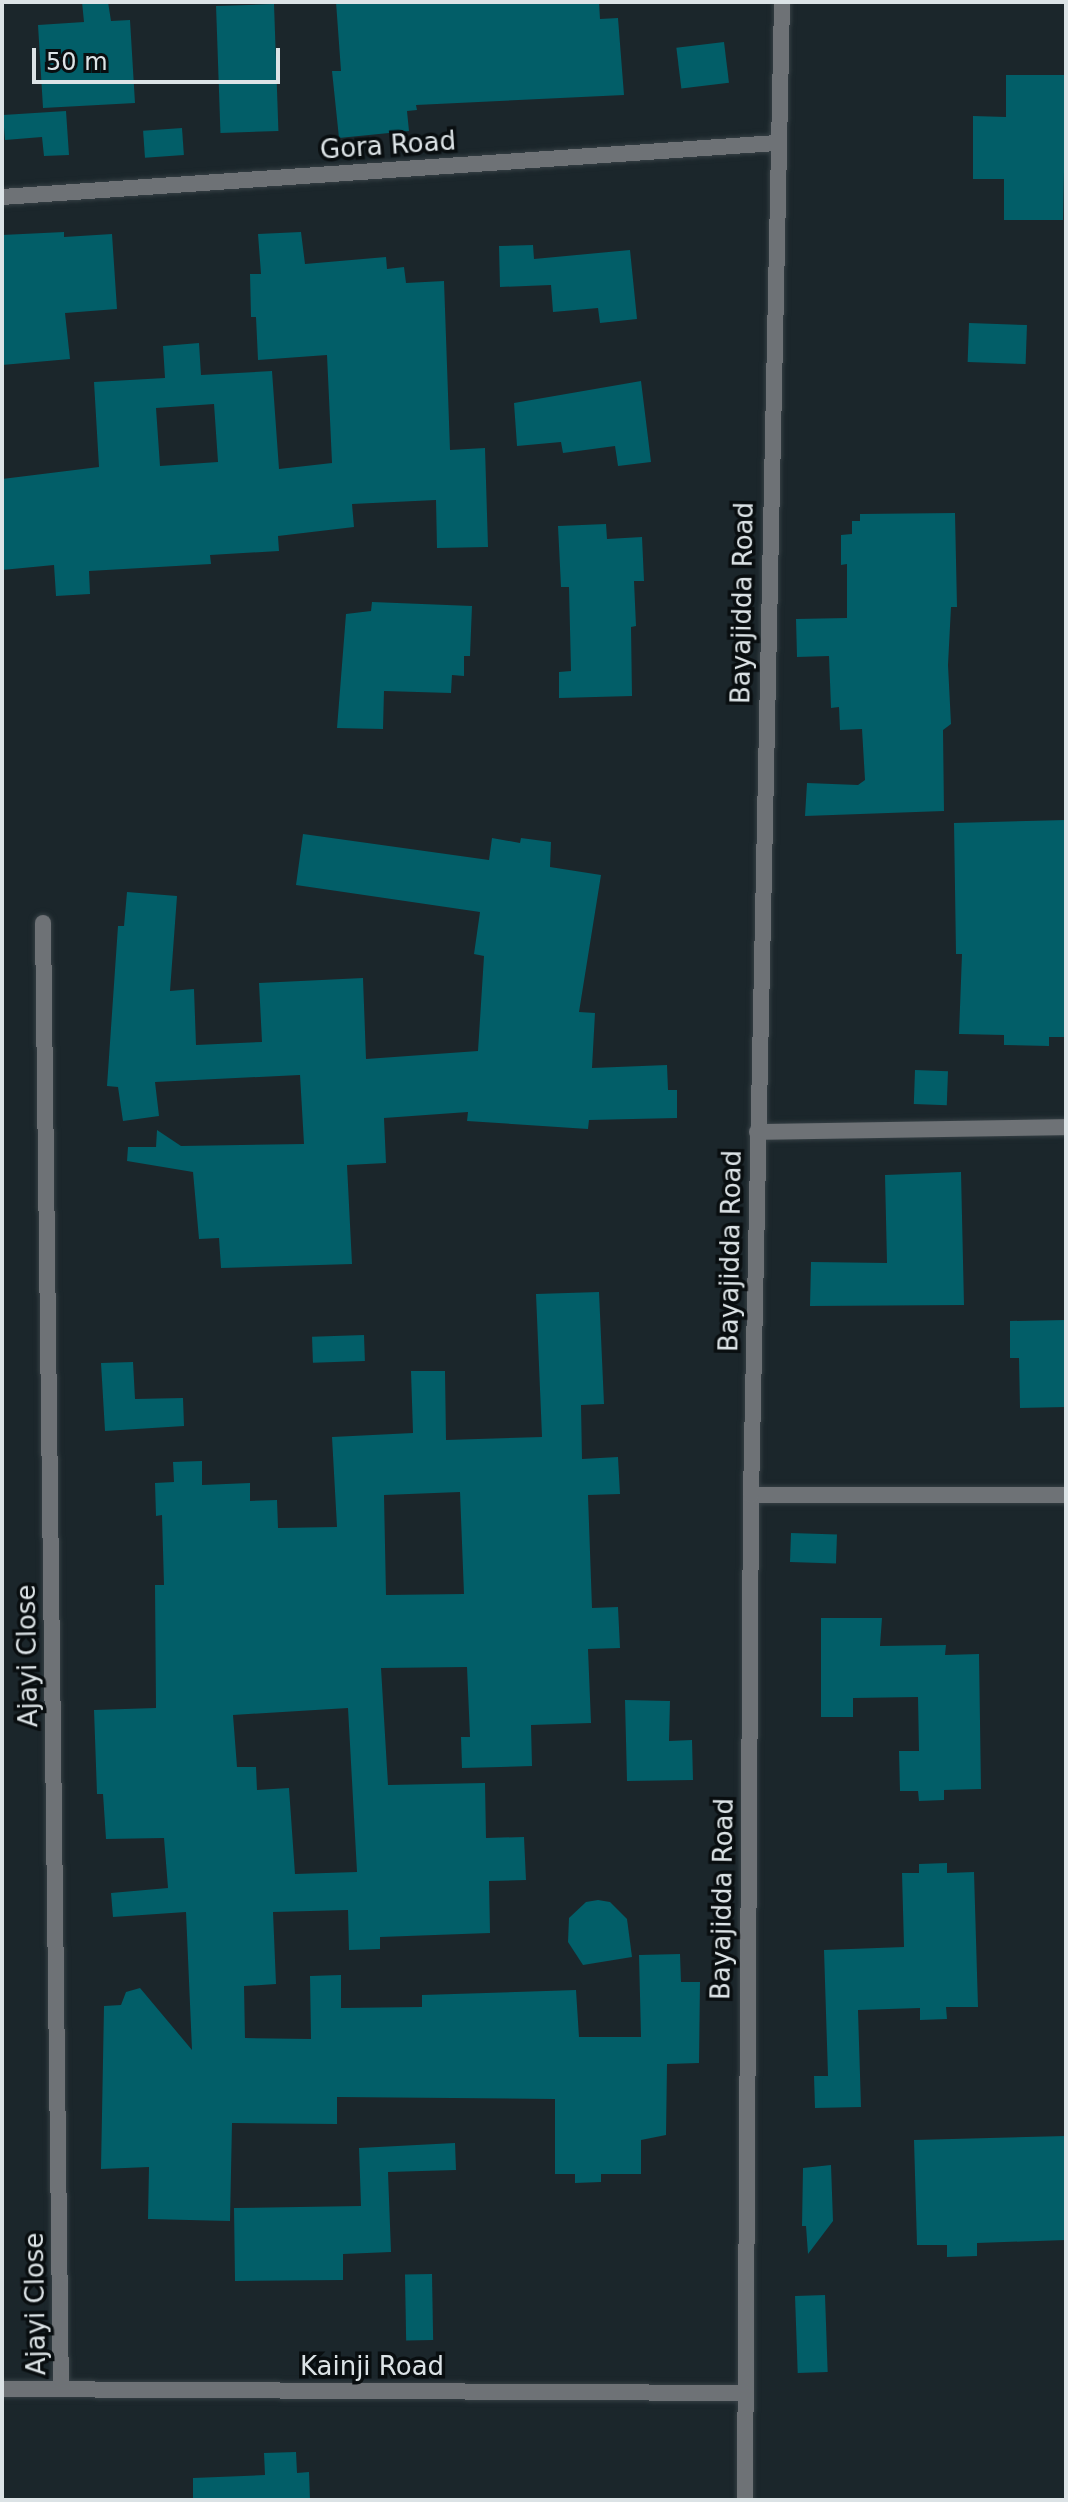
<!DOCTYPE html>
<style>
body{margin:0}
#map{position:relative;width:1068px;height:2502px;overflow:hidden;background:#1b262b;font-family:"DejaVu Sans",sans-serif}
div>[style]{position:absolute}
.building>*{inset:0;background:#025e68;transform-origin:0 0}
.roads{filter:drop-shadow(0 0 2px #364045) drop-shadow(0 0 2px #364045)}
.minor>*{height:16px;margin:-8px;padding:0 8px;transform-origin:8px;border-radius:8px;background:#6e7276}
span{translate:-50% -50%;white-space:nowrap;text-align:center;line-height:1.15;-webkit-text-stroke:7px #090e10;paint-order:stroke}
.street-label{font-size:26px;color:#dce3e6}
.frame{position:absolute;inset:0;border:4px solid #dce3e6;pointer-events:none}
.scale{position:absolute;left:32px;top:48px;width:248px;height:36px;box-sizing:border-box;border:4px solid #dce3e6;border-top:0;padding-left:10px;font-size:24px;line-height:28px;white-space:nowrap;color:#dce3e6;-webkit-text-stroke:6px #090e10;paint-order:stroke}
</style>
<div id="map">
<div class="building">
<i style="clip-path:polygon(82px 2px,108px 2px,111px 21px,130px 20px,135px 103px,43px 108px,38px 25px,84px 22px)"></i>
<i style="clip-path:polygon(336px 2px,599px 2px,600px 19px,618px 18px,624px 95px,416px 105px,417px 110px,407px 111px,409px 131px,339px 138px,332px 71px,341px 71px)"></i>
<i style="left:274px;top:4px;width:127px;height:58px;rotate:88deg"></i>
<i style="left:724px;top:42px;width:41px;height:48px;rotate:83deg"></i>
<i style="clip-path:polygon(1006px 75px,1066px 75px,1063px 220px,1004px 220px,1004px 179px,973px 179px,973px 116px,1006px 117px)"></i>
<i style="clip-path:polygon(66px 111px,69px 155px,44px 156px,42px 137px,5px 140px,3px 115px)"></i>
<i style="left:182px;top:128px;width:27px;height:39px;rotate:86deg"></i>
<i style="clip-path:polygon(64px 232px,64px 237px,112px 234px,117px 309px,65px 313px,70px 359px,2px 365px,2px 235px)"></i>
<i style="clip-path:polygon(evenodd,301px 232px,305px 264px,386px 257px,387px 269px,404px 267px,406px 283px,444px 281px,450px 450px,485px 448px,488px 547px,437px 548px,436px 500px,352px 504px,354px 527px,278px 536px,279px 551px,210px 555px,211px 564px,89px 571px,90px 594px,56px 596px,54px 565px,2px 570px,2px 479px,99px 467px,94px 382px,165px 378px,163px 346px,199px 343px,201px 375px,272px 371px,279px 469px,332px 463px,327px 355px,258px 360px,256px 317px,251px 317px,250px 274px,261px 274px,258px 234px,301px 232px,214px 404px,218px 462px,160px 466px,156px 408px,214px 404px)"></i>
<i style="clip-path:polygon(533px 245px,534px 259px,630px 250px,637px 319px,600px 323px,598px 308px,553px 312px,551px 285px,500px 287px,499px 246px)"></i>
<i style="left:969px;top:323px;width:58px;height:39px;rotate:2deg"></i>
<i style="clip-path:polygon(641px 381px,651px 462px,618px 466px,615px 446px,563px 453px,561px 442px,517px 446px,514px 403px)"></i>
<i style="clip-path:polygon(955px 513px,957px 607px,951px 607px,948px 665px,951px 724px,943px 730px,944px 811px,805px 816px,807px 783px,858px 785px,865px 780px,862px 729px,840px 730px,839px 707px,831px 708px,829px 656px,797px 657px,796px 619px,847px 618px,847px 564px,841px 565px,841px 535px,852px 534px,852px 521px,860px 521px,860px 514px)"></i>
<i style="clip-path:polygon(606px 524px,607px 539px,642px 537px,644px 581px,634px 581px,636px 626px,631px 627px,632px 696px,559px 698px,559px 672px,571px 671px,569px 587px,561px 587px,558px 526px)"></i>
<i style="clip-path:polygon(372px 602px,472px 606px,470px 656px,464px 656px,464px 676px,452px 675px,451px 693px,384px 691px,383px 729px,337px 728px,346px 614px,371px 611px)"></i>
<i style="clip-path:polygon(1066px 820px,1066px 1037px,1049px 1037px,1049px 1046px,1004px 1045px,1004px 1035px,959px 1034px,962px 954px,956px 954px,954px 823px)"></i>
<i style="clip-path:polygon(303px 834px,489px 860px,492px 838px,520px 843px,521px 838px,551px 842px,550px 867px,601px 875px,579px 1012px,595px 1013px,592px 1068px,667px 1065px,668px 1090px,677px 1090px,677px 1118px,589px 1120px,588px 1129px,467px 1121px,468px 1112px,384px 1118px,386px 1163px,347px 1165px,352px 1264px,221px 1268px,219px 1238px,199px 1239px,193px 1172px,127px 1161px,128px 1147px,156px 1147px,157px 1130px,181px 1146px,304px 1144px,300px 1075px,155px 1082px,159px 1116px,123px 1121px,118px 1087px,107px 1086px,118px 926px,124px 926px,127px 892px,177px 896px,170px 991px,194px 989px,196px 1045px,262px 1042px,259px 983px,363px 978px,366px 1059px,478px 1051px,484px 956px,474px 954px,480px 912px,296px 885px)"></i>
<i style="left:915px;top:1070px;width:33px;height:34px;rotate:2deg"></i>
<i style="clip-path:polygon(961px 1172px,964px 1305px,810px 1306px,811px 1262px,887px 1263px,885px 1175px)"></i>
<i style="clip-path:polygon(evenodd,599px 1292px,604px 1404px,581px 1405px,582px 1459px,618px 1457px,620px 1494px,588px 1495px,592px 1608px,618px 1607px,620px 1648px,588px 1649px,591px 1723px,531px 1725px,532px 1766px,462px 1768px,461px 1737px,470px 1737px,467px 1667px,381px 1668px,388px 1785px,485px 1783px,486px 1838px,524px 1837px,526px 1880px,489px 1881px,490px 1933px,380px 1937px,380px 1949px,349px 1950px,348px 1910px,273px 1912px,276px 1984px,244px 1986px,245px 2038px,311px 2039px,310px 1976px,341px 1975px,341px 2008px,422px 2007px,422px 1995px,576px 1990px,579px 2037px,641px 2037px,639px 1955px,680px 1954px,681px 1982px,700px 1982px,699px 2063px,667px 2064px,666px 2135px,641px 2140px,641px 2174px,601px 2174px,601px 2182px,575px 2183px,575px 2174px,555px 2174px,555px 2099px,337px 2097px,337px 2124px,232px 2123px,230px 2221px,148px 2219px,149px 2167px,101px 2169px,104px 2006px,121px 2005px,126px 1992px,140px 1988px,192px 2050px,186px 1912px,113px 1917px,111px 1893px,168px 1888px,164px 1838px,106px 1839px,103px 1794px,97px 1794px,94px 1710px,156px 1708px,155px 1585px,164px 1585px,162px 1515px,156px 1516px,155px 1483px,174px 1482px,173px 1462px,202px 1461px,202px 1485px,250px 1483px,250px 1501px,277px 1500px,278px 1528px,337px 1527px,332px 1437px,413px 1433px,411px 1371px,445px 1371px,446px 1440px,542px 1437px,536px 1294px,599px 1292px,460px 1492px,464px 1594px,386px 1595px,384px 1495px,460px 1492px,599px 1292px,348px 1708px,357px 1872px,295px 1874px,289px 1788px,257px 1790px,256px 1767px,237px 1767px,233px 1715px,348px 1708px)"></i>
<i style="clip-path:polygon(1066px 1320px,1066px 1407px,1020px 1408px,1019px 1358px,1010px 1358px,1010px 1321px)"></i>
<i style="left:364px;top:1335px;width:26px;height:52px;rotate:88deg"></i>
<i style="clip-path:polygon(133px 1362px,135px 1399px,183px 1398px,184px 1426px,105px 1431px,101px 1363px)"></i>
<i style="left:791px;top:1533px;width:46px;height:29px;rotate:2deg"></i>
<i style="clip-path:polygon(821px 1618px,882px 1618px,880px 1646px,946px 1645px,945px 1655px,979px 1654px,981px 1789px,944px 1790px,944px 1800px,919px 1801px,918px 1791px,900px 1791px,899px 1751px,919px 1751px,918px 1697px,853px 1698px,853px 1717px,821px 1717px)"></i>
<i style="clip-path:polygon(625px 1700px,670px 1701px,669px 1741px,692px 1740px,693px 1780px,627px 1781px)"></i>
<i style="clip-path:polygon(947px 1863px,947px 1873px,974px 1872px,978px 2007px,946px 2007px,947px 2019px,920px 2020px,920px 2008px,858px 2010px,861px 2107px,815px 2108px,814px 2076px,828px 2076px,824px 1950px,904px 1947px,902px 1873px,919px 1873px,919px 1864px)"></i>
<i style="clip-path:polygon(598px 1900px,610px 1902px,627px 1919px,632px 1957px,583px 1965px,568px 1942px,569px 1918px,586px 1902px)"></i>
<i style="clip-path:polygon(1066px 2136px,1066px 2240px,977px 2243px,977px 2256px,947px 2257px,947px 2245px,917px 2245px,914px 2140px)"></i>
<i style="clip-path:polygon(455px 2143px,456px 2170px,388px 2172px,391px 2252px,343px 2254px,343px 2280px,235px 2281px,234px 2208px,361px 2206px,359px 2148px)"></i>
<i style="clip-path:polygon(831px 2165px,833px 2221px,808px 2254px,806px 2226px,802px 2226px,803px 2168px)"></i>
<i style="left:432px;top:2274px;width:66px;height:27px;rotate:89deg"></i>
<i style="left:825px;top:2295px;width:77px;height:30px;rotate:88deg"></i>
<i style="clip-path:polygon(296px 2452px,297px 2473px,309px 2472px,310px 2500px,193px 2500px,193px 2478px,265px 2475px,264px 2453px)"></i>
</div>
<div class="roads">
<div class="minor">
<i style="left:2px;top:197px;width:777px;rotate:-3.99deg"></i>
<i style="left:43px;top:923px;width:1466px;rotate:89.3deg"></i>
<i style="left:757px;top:1132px;width:309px;rotate:-0.9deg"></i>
<i style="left:751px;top:1495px;width:315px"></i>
<i style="left:2px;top:2389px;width:740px;rotate:0.31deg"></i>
<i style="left:745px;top:2500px;width:1005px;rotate:-89.66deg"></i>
<i style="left:751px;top:1495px;width:1493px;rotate:-88.81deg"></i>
</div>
</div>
<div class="street-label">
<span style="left:388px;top:146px;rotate:-4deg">Gora Road</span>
<span style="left:743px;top:603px;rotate:-89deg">Bayajidda Road</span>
<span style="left:731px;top:1251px;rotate:-89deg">Bayajidda Road</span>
<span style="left:28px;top:1656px;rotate:-91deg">Ajayi Close</span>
<span style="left:723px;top:1899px;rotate:-89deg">Bayajidda Road</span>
<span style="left:36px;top:2304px;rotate:-91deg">Ajayi Close</span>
<span style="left:372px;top:2367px">Kainji Road</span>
</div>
<div class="frame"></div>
<div class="scale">50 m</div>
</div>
